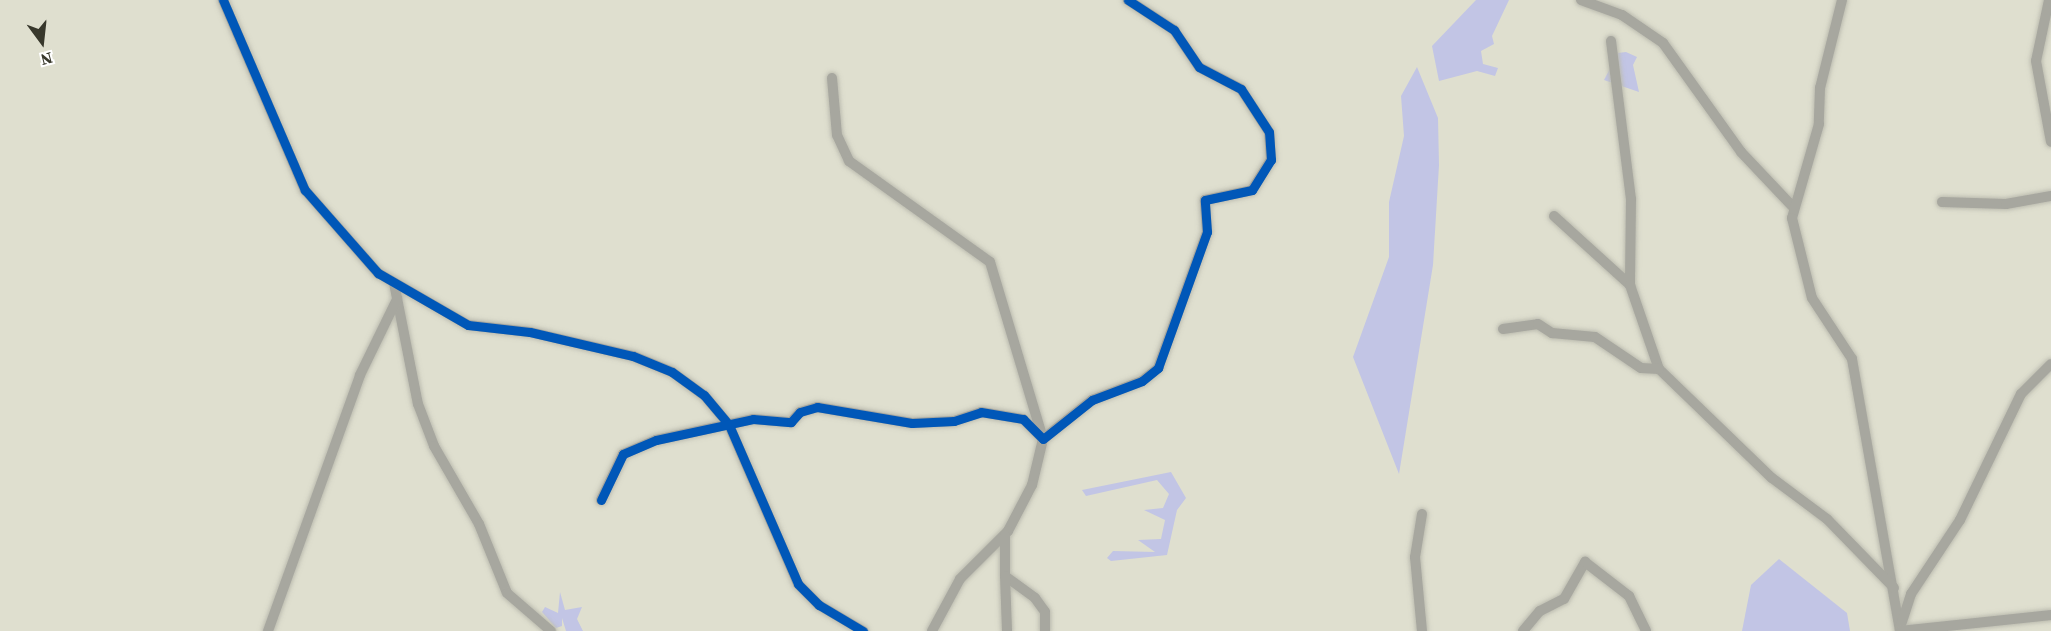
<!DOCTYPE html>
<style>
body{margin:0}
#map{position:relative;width:2051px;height:631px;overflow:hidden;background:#dfdfcf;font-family:"Source Serif 4",serif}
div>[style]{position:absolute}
.green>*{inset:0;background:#c2c5e5}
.roads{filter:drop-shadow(0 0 2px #bcbcb0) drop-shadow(0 0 2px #bcbcb0)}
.minor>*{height:10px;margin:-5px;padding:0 5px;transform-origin:5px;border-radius:5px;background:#a7a79f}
.cycleway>*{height:9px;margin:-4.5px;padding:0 4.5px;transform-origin:4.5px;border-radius:4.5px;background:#0057b8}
span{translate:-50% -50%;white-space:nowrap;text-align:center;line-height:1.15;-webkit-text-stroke:6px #fff;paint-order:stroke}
.north{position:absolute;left:12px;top:12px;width:60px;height:60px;-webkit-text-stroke:4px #fff;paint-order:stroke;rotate:165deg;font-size:16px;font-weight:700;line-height:24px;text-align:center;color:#38382c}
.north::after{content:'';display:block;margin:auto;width:21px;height:27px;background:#38382c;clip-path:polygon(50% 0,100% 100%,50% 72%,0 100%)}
</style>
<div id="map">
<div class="green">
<i style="clip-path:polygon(1476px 0,1509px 0,1492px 36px,1494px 44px,1481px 51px,1483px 64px,1498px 68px,1495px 76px,1477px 71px,1439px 81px,1432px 46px)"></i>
<i style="clip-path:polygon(1626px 52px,1637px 57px,1633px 65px,1639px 92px,1604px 80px,1618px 53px)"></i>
<i style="clip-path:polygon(1417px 67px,1438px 118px,1439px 165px,1433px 265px,1399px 474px,1353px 357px,1389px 257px,1389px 202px,1404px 136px,1401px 96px)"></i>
<i style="clip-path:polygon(1171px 472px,1186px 498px,1177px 510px,1167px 555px,1111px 561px,1107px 558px,1113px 551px,1155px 552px,1138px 540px,1161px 539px,1165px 520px,1144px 510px,1163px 508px,1169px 494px,1157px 480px,1086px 496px,1082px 490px)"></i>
<i style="clip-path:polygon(1779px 559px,1847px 613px,1850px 631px,1742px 631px,1751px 585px)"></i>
<i style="clip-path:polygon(560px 592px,565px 610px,582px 607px,577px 619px,583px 631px,566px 631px,562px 618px,562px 626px,556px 628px,542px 612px,545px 607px,558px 613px)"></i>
</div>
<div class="roads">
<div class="minor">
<i style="left:223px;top:0;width:207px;rotate:66.7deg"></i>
<i style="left:305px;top:190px;width:111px;rotate:48.7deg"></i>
<i style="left:378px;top:273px;width:104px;rotate:30deg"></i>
<i style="left:468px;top:325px;width:62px;rotate:6.4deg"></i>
<i style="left:530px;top:332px;width:106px;rotate:13.1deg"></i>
<i style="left:633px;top:356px;width:42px;rotate:22.3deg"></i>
<i style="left:672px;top:372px;width:39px;rotate:36deg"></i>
<i style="left:704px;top:395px;width:39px;rotate:50deg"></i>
<i style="left:729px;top:425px;width:173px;rotate:66.5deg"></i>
<i style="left:798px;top:584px;width:30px;rotate:45deg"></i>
<i style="left:819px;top:605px;width:51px;rotate:30.6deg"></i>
<i style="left:1581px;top:0;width:44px;rotate:20.1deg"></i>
<i style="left:1622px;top:15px;width:50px;rotate:34.3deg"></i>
<i style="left:1663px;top:43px;width:134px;rotate:54.4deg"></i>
<i style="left:1741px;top:152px;width:74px;rotate:46.6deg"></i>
<i style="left:1842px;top:0;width:91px;rotate:104deg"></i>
<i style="left:1820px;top:88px;width:36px;rotate:92deg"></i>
<i style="left:1819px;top:124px;width:98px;rotate:106deg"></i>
<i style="left:1792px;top:218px;width:82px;rotate:76deg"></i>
<i style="left:1812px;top:298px;width:73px;rotate:56.7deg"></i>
<i style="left:1852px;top:359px;width:276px;rotate:80deg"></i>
<i style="left:2049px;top:0;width:62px;rotate:102deg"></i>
<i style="left:2036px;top:61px;width:82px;rotate:79.5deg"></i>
<i style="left:1611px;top:41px;width:159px;rotate:82.8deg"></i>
<i style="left:1631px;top:199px;width:86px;rotate:90.7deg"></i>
<i style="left:832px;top:78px;width:57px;rotate:85deg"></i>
<i style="left:837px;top:135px;width:29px;rotate:65deg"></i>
<i style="left:849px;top:161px;width:173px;rotate:35.6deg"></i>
<i style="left:990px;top:262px;width:185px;rotate:73.3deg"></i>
<i style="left:1043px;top:439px;width:47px;rotate:103.4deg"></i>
<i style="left:1032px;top:485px;width:52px;rotate:117.6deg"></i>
<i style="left:1008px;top:531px;width:68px;rotate:135deg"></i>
<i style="left:960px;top:579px;width:59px;rotate:118.3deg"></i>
<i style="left:1942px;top:202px;width:64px;rotate:1.8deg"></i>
<i style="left:2006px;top:204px;width:46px;rotate:-10.1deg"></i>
<i style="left:1554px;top:216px;width:103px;rotate:42.2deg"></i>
<i style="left:1630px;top:285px;width:89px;rotate:71deg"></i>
<i style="left:1659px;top:369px;width:157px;rotate:44deg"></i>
<i style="left:1772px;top:478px;width:69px;rotate:36.7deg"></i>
<i style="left:1827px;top:519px;width:96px;rotate:45.8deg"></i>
<i style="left:394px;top:283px;width:123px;rotate:78.8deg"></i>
<i style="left:418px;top:404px;width:45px;rotate:69.1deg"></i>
<i style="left:434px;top:446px;width:90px;rotate:60deg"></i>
<i style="left:479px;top:524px;width:74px;rotate:67.9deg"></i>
<i style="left:507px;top:593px;width:58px;rotate:40.8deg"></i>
<i style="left:1503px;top:329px;width:35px;rotate:-8deg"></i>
<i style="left:1538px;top:324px;width:17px;rotate:33deg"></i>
<i style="left:1552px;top:333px;width:43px;rotate:5.3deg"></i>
<i style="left:1595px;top:337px;width:55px;rotate:34deg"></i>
<i style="left:1641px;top:368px;width:18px;rotate:3deg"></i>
<i style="left:601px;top:500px;width:51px;rotate:-64.4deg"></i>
<i style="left:623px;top:454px;width:36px;rotate:-23deg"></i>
<i style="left:656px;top:440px;width:99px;rotate:-12.2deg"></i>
<i style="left:753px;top:419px;width:38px;rotate:5deg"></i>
<i style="left:791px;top:422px;width:13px;rotate:-48deg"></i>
<i style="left:800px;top:412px;width:18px;rotate:-16deg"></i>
<i style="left:817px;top:407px;width:96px;rotate:9.6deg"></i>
<i style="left:912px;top:423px;width:42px;rotate:-2.7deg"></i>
<i style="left:954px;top:421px;width:28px;rotate:-18deg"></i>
<i style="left:981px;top:412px;width:43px;rotate:9.5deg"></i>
<i style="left:1023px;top:419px;width:28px;rotate:45deg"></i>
<i style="left:1043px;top:439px;width:63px;rotate:-38.5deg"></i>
<i style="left:1092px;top:400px;width:53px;rotate:-20.8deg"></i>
<i style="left:1142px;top:381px;width:21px;rotate:-39deg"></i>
<i style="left:1158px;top:368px;width:145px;rotate:-70.2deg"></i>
<i style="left:1207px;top:232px;width:32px;rotate:-94deg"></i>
<i style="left:1205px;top:200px;width:48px;rotate:-12deg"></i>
<i style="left:1252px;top:190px;width:36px;rotate:-58deg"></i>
<i style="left:1271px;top:160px;width:28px;rotate:-94deg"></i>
<i style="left:1269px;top:132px;width:51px;rotate:-123.1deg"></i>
<i style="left:1241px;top:89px;width:47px;rotate:-152.4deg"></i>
<i style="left:1199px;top:67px;width:45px;rotate:-124deg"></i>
<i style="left:1174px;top:30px;width:55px;rotate:-146.9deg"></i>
<i style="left:1422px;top:514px;width:44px;rotate:99.2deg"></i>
<i style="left:1415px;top:557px;width:74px;rotate:84.6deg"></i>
<i style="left:1005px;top:535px;width:41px;rotate:90deg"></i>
<i style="left:1005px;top:576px;width:37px;rotate:36deg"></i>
<i style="left:1035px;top:598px;width:17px;rotate:54deg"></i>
<i style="left:1045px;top:612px;width:19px;rotate:90deg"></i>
<i style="left:1005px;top:576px;width:55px;rotate:87.9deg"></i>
<i style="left:1900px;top:628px;width:36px;rotate:-72deg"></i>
<i style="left:1911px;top:594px;width:89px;rotate:-56.5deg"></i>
<i style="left:1960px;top:520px;width:140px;rotate:-64.2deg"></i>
<i style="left:2021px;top:394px;width:42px;rotate:-45deg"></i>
<i style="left:268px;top:631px;width:272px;rotate:-70.2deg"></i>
<i style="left:360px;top:375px;width:85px;rotate:-64deg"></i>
<i style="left:1523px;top:631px;width:26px;rotate:-50deg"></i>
<i style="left:1540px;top:611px;width:27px;rotate:-27deg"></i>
<i style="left:1564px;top:599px;width:43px;rotate:-60.4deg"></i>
<i style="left:1585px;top:562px;width:56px;rotate:37.7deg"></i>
<i style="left:1629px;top:596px;width:39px;rotate:64deg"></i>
<i style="left:1900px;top:631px;width:152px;rotate:-6deg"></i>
</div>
</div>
<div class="cycleway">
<i style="left:223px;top:0;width:207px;rotate:66.7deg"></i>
<i style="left:305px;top:190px;width:111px;rotate:48.7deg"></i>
<i style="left:378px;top:273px;width:104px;rotate:30deg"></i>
<i style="left:468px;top:325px;width:62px;rotate:6.4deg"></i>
<i style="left:530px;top:332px;width:106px;rotate:13.1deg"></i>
<i style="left:633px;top:356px;width:42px;rotate:22.3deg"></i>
<i style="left:672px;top:372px;width:39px;rotate:36deg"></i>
<i style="left:704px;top:395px;width:39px;rotate:50deg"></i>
<i style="left:729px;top:425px;width:173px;rotate:66.5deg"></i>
<i style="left:798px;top:584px;width:30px;rotate:45deg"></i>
<i style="left:819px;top:605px;width:51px;rotate:30.6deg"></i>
<i style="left:601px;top:500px;width:51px;rotate:-64.4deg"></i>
<i style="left:623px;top:454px;width:36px;rotate:-23deg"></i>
<i style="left:656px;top:440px;width:99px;rotate:-12.2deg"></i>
<i style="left:753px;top:419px;width:38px;rotate:5deg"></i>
<i style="left:791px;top:422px;width:13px;rotate:-48deg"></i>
<i style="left:800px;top:412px;width:18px;rotate:-16deg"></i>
<i style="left:817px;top:407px;width:96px;rotate:9.6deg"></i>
<i style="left:912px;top:423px;width:42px;rotate:-2.7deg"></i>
<i style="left:954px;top:421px;width:28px;rotate:-18deg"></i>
<i style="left:981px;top:412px;width:43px;rotate:9.5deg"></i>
<i style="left:1023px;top:419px;width:28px;rotate:45deg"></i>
<i style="left:1043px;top:439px;width:63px;rotate:-38.5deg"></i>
<i style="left:1092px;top:400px;width:53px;rotate:-20.8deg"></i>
<i style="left:1142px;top:381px;width:21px;rotate:-39deg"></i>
<i style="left:1158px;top:368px;width:145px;rotate:-70.2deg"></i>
<i style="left:1207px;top:232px;width:32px;rotate:-94deg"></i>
<i style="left:1205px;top:200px;width:48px;rotate:-12deg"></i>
<i style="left:1252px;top:190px;width:36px;rotate:-58deg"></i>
<i style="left:1271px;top:160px;width:28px;rotate:-94deg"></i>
<i style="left:1269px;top:132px;width:51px;rotate:-123.1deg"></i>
<i style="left:1241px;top:89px;width:47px;rotate:-152.4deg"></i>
<i style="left:1199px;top:67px;width:45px;rotate:-124deg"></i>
<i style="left:1174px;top:30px;width:55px;rotate:-146.9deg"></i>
</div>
<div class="north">N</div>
</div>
